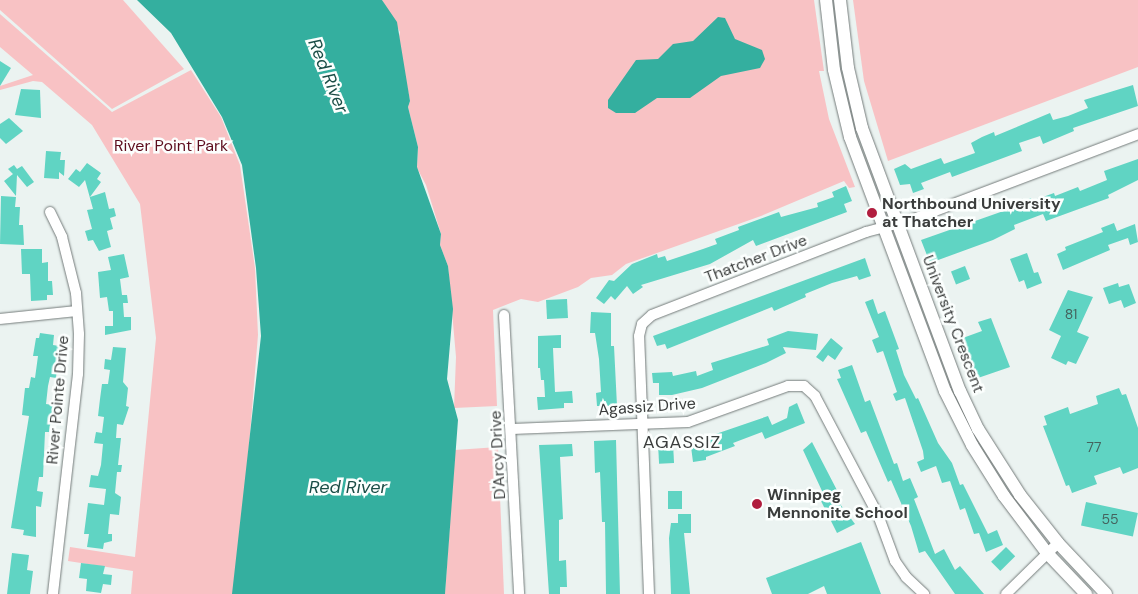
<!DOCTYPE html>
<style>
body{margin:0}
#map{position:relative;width:1138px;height:594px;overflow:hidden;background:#ebf3f1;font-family:"DM Sans",sans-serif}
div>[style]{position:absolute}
.green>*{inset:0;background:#f8c2c4}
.water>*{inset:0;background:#34af9f}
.building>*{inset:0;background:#60d4c3;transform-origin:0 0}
.roads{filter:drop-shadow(0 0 1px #747b7a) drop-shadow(0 0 1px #747b7a)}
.minor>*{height:10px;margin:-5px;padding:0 5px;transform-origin:5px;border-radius:5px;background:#fff}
.major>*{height:12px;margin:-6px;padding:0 6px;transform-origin:6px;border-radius:6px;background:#fff}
.dots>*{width:14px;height:14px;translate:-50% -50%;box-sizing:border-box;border:2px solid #fcfffe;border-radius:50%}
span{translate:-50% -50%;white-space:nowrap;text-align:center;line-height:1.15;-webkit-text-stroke:5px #fcfffe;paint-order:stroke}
.number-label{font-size:14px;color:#44635e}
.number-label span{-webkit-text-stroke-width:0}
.park-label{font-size:16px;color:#5c0c1d}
.poi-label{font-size:16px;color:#3a3d3c;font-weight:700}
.left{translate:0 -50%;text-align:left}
.street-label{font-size:16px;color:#3a3d3c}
.water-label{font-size:18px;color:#1a4d46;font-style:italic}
.neighbourhood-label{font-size:18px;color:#3a3d3c;letter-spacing:1px}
</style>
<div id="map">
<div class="green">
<i style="clip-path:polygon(0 0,123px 0,184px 69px,112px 109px,0 10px)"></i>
<i style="clip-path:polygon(382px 0,814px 0,824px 71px,819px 71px,829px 119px,855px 187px,849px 188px,844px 181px,761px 216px,626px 264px,612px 275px,591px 278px,578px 287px,538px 302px,521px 299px,493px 310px,497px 406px,454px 408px,456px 357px,448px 266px,440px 245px,441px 234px,426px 185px,417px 168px,418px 147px,408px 107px,410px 101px,398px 41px,400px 32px)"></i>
<i style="clip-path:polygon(853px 0,1138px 0,1138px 67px,888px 161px,864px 81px)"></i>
<i style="clip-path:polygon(0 14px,112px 112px,191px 70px,221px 117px,240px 165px,255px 268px,258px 335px,237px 594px,131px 594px,133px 571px,68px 561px,70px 547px,135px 557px,156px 338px,140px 204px,92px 125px,42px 82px,33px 81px,0 90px,0 86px,33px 75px,0 47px)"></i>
<i style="clip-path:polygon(498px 447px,504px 594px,445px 594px,455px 450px)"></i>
</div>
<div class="water">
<i style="clip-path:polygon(137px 0,382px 0,397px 22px,410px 101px,408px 107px,418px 147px,417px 167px,441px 234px,440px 245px,448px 266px,453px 309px,447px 379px,458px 420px,445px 594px,232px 594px,261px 336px,256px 268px,242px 165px,222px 117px,171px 33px)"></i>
<i style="clip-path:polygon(718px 17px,725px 18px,735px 39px,762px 50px,765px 59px,760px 68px,721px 76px,690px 98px,657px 98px,635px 113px,616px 113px,608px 108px,608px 100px,636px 60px,658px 59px,673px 44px,693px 41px)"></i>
</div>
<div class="building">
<i style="clip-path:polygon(0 61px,11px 68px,0 86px)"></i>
<i style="clip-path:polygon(1133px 85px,1138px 106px,1073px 128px,1074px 131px,1043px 144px,1040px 136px,1019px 143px,1022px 151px,952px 177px,950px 172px,921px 183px,924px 189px,913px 193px,910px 184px,900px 185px,894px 169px,905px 164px,911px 169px,941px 158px,944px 164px,975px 153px,971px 143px,982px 137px,994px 132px,995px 136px,1050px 113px,1053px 120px,1068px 116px,1088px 108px,1084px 100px)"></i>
<i style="clip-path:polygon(21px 89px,40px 90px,41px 118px,15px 115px)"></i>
<i style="clip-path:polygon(9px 118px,23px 131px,6px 144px,0 138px,0 124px)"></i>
<i style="clip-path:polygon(46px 151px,61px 152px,60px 160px,65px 160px,64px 176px,59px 172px,59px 179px,44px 178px)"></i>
<i style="clip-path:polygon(1138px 159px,1138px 180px,1108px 195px,1109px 198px,1046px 221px,1043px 214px,1014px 225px,1015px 229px,993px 240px,930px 263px,921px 240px,1012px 208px,1011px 206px,1031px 198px,1032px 201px,1054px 193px,1055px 196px,1078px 187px,1080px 191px,1107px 180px,1104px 171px)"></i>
<i style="clip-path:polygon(87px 163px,101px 173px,97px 179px,101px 182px,90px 197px,105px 192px,109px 209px,114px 208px,116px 216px,110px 218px,113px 229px,107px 231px,111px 247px,99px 251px,93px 240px,88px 241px,85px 231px,92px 229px,87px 210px,93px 209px,85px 180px,79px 187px,68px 179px,76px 169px,80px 172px)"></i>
<i style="clip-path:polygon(14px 165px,17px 169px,22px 166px,34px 182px,27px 187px,17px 175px,16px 196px,4px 181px,13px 174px,8px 169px)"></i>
<i style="clip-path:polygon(846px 186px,852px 201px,844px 204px,847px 212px,756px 246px,753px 240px,710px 264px,641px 285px,643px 287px,633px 294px,627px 286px,615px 300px,611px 296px,604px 304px,596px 298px,609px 280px,614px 281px,632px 264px,657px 254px,658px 258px,665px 256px,667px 261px,703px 249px,717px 244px,715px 239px,739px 230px,738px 227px,779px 212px,781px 217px,818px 207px,817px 203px,834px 197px,832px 192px)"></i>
<i style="clip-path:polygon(1px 196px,16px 197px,15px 207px,20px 207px,19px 225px,23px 225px,24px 245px,0 244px)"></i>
<i style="clip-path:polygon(1114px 223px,1117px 231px,1135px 224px,1138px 242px,1130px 245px,1128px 238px,1108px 245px,1110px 250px,1063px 270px,1057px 254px,1066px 250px,1065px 247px,1103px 232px,1101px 228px)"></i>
<i style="clip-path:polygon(21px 249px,42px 249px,42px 263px,48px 262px,48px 281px,52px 281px,53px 295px,47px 295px,47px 300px,31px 301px,30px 274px,22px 274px)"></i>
<i style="clip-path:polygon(1027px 253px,1034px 273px,1038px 272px,1042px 283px,1027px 289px,1024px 280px,1019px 282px,1010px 259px)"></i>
<i style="clip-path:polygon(124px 254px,129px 277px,120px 279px,122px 295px,127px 295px,128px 303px,123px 303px,124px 317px,131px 317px,131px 330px,105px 335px,105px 326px,113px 326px,113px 311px,109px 311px,107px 297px,100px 298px,98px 272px,111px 270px,108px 257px)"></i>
<i style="clip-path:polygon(865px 258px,871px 276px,859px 280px,857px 276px,832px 283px,805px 294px,806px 297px,783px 307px,774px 311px,772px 307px,667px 349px,665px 344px,657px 346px,653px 336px)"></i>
<i style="left:965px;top:266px;width:14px;height:15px;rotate:69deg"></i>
<i style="clip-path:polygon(1118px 283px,1119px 287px,1129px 284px,1136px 303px,1124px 308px,1121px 300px,1109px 304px,1103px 288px)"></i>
<i style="clip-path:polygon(1068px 290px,1093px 297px,1077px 332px,1089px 337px,1076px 364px,1068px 361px,1066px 365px,1051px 358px,1061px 336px,1049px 330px)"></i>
<i style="left:567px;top:299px;width:19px;height:21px;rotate:87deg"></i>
<i style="clip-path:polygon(873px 299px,878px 314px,885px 311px,899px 349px,896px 350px,904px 375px,916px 399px,918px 398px,938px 443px,952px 463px,960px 485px,963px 484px,988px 534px,997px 530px,1003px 545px,986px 552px,979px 533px,974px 534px,965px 508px,960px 510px,950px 481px,942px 483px,936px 466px,921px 472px,917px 462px,924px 459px,923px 451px,905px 398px,896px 401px,893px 394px,897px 392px,883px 351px,877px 353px,872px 340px,879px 337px,865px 302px)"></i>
<i style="clip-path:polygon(591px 312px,611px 313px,611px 346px,614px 346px,617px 406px,597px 406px,596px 393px,601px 392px,599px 359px,595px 333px,590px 333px)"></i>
<i style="clip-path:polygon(991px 318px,1010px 367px,975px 379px,960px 339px,982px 331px,978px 322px)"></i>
<i style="clip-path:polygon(788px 331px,818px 334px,816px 350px,783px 347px,786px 353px,766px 363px,702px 388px,672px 395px,659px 395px,659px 383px,653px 383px,652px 373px,672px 372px,673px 376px,696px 371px,697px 376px,713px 370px,711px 363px,769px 345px,767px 339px)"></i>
<i style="clip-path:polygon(40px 333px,54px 335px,53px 345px,59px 346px,56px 378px,50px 377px,48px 386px,46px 404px,53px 405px,49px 432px,45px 432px,43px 477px,39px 477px,37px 491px,43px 492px,41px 507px,36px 506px,36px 537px,23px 535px,24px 530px,11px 528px,29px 416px,22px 415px,25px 388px,29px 388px,31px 377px,35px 378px,38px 356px,33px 356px,36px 338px,39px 338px)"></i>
<i style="clip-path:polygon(561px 335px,561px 348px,553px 348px,555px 392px,572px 391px,573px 403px,564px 403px,564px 408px,538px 410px,537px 397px,545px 397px,544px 380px,541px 380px,540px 368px,538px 368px,538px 336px)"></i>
<i style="clip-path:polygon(831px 338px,843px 348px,835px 360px,828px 355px,823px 362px,816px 357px)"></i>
<i style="clip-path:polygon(113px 347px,126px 348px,123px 382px,128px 388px,126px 406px,129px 407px,123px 425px,117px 424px,116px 438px,121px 438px,118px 465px,122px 465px,121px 472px,117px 472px,115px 493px,121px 497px,119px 515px,110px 514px,108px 534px,112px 534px,112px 541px,104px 543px,103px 549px,87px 547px,89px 534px,84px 534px,88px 503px,104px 505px,106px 489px,89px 487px,91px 475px,98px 476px,101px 465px,103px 444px,94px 443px,96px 432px,102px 433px,104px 417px,98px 416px,100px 399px,102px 384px,108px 384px,110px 370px,104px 369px,105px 359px,111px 360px)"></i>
<i style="clip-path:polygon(852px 365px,865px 402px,870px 400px,894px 464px,897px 463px,903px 481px,910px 478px,918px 497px,914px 499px,935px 554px,944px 549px,955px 570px,960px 566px,984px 594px,955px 594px,925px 551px,919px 553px,911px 526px,891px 480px,888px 482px,866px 431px,861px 433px,837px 379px,841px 378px,838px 370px)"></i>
<i style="clip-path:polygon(1119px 388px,1122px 395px,1126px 394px,1138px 428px,1138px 468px,1123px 474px,1120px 467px,1094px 476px,1097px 484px,1072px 493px,1069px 485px,1066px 486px,1043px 426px,1047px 425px,1044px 416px,1068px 407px,1070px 414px,1098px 404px,1096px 396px)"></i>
<i style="clip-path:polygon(797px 403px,805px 423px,765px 439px,762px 432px,733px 443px,735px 446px,706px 457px,706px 460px,693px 462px,690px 439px,707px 437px,768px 416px,772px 425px,787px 418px,789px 407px)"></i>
<i style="clip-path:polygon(616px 440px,620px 594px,606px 594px,605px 522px,602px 522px,600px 472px,595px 473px,594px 441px)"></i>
<i style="clip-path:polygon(812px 442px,840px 496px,837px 500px,855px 524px,837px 533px,817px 493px,822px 491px,803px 450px)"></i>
<i style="left:673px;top:443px;width:20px;height:15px;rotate:87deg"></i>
<i style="clip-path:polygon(572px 444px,573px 456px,560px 457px,563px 519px,559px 520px,559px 561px,566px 560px,567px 587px,560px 587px,560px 594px,549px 594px,539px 445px)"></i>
<i style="left:668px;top:491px;width:14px;height:18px"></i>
<i style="left:1086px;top:502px;width:53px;height:24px;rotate:12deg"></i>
<i style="clip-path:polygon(678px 514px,691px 514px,691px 533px,684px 533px,690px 594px,671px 594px,669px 538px,671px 523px,678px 523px)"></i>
<i style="clip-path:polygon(861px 542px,881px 594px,827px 594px,824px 586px,808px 594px,772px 594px,766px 578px)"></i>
<i style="left:1006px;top:547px;width:13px;height:21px;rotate:45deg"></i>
<i style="clip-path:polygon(12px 553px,29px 555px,27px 570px,33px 571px,30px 594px,7px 594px)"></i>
<i style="clip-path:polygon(81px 563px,105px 566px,103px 574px,112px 575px,111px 585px,103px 584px,101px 593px,86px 591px,87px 579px,79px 578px)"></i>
</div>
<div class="roads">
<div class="minor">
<i style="left:50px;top:212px;width:28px;rotate:64deg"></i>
<i style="left:62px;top:237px;width:58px;rotate:76deg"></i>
<i style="left:76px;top:293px;width:41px;rotate:85.8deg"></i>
<i style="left:79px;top:334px;width:40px;rotate:91.4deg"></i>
<i style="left:78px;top:374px;width:221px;rotate:96.5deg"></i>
<i style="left:504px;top:315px;width:279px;rotate:86.9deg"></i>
<i style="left:0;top:319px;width:77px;rotate:-5.9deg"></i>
<i style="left:512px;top:429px;width:176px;rotate:-2.3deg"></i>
<i style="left:688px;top:422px;width:106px;rotate:-19.8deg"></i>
<i style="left:788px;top:386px;width:16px"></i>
<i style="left:804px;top:386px;width:15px;rotate:42deg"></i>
<i style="left:815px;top:396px;width:135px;rotate:62.1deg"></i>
<i style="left:878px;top:515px;width:49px;rotate:69.7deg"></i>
<i style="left:895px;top:561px;width:19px;rotate:55deg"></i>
<i style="left:906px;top:577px;width:25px;rotate:43deg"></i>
<i style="left:649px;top:594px;width:258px;rotate:-92.2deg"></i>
<i style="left:639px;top:336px;width:12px;rotate:-76deg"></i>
<i style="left:642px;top:324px;width:13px;rotate:-42deg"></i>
<i style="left:652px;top:315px;width:230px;rotate:-21.2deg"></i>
<i style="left:866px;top:232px;width:47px;rotate:-14.9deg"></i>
<i style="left:911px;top:220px;width:243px;rotate:-20.7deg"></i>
<i style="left:1006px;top:594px;width:73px;rotate:-44.4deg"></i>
</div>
<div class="major">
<i style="left:826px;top:0;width:70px;rotate:83.5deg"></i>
<i style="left:834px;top:70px;width:69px;rotate:76.6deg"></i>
<i style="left:850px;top:137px;width:271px;rotate:69.5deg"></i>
<i style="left:945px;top:391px;width:60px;rotate:63.4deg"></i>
<i style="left:972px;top:445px;width:60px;rotate:57.9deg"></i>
<i style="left:1004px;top:496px;width:71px;rotate:53deg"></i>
<i style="left:1047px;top:553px;width:57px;rotate:46.4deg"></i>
<i style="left:840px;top:0;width:68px;rotate:83.3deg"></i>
<i style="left:848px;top:68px;width:62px;rotate:76.9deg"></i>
<i style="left:862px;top:128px;width:281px;rotate:69.6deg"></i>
<i style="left:960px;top:391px;width:42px;rotate:64.7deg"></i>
<i style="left:978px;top:429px;width:78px;rotate:57.5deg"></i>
<i style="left:1020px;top:495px;width:61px;rotate:51.6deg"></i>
<i style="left:1058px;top:543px;width:70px;rotate:46.7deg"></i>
</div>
</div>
<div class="dots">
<i style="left:872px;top:213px;background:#b11e3f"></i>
<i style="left:757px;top:504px;background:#b11e3f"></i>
</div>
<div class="number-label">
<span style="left:1071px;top:314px">81</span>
<span style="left:1094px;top:447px">77</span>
<span style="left:1110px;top:519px">55</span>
</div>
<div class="park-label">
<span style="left:171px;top:146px">River Point Park</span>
</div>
<div class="poi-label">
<span class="left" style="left:882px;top:213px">Northbound University<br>at Thatcher</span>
<span class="left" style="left:767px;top:504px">Winnipeg<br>Mennonite School</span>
</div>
<div class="street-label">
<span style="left:756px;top:259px;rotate:-21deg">Thatcher Drive</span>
<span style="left:953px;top:324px;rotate:69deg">University Crescent</span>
<span style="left:58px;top:400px;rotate:-85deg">River Pointe Drive</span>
<span style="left:647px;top:407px;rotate:-4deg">Agassiz Drive</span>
<span style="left:498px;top:455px;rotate:-93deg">D'Arcy Drive</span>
</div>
<div class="water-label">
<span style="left:328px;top:76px;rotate:68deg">Red River</span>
<span style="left:348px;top:487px">Red River</span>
</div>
<div class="neighbourhood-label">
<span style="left:682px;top:442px">AGASSIZ</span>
</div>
</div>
